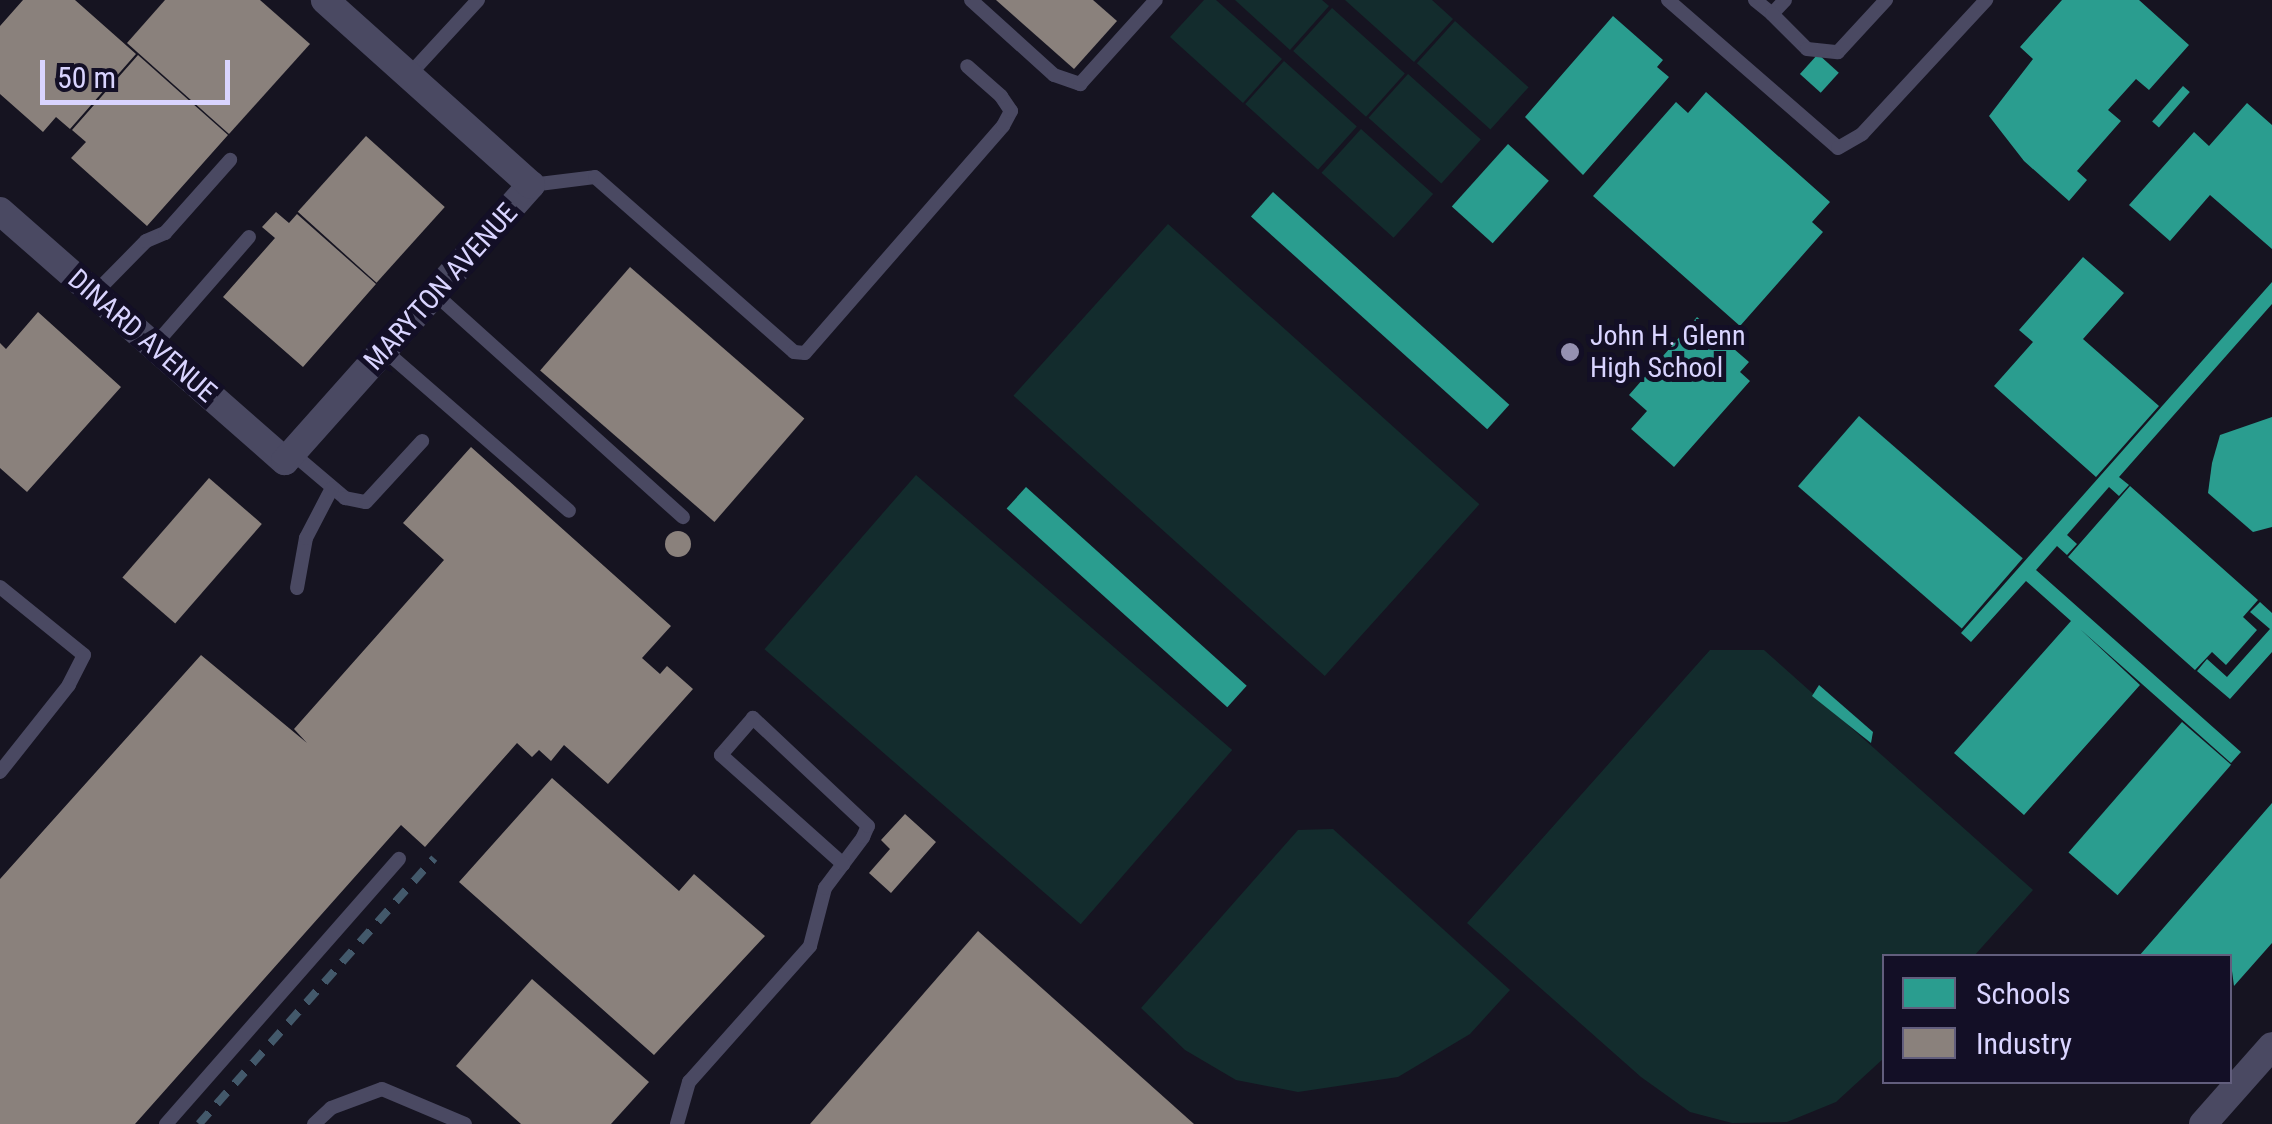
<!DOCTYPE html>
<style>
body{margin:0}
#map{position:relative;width:2272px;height:1124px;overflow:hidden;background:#161421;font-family:"Roboto Condensed",sans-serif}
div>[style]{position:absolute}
.green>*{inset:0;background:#132c2d;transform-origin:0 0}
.schools>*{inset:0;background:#2a9d8f;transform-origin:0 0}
.industry>*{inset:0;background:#8a817c;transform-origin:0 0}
.round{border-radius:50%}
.lane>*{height:14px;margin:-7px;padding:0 7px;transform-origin:7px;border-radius:7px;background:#4a4962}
.street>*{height:28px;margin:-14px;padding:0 14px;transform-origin:14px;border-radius:14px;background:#4a4962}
.rail>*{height:8px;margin-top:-4px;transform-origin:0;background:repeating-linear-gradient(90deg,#43596b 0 15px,transparent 0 27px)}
.dots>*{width:28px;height:28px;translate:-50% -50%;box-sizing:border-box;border:5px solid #130f26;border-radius:50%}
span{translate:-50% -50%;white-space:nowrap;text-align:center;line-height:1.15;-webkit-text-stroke:10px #130f26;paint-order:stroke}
.street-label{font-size:28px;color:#d9d4ff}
.poi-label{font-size:28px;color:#d9d4ff}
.left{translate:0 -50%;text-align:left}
.legend{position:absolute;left:1882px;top:954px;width:350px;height:130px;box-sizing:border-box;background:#130f26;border:2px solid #625e7d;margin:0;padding:12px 18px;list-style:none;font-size:30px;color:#d9d4ff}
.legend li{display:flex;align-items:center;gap:20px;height:50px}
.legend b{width:50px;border:2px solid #625e7d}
.scale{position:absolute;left:40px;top:60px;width:190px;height:45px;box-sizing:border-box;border:5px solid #d9d4ff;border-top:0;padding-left:12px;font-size:30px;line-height:35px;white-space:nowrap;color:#d9d4ff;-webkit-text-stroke:8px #130f26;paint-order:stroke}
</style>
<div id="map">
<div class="green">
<i style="clip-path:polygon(1204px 0,1216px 0,1282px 59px,1243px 103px,1170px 37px)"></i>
<i style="clip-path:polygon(1235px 0,1322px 0,1329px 6px,1290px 50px)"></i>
<i style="clip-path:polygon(1345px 0,1432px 0,1453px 19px,1414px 62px)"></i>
<i style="left:1332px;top:8px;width:98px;height:58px;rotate:42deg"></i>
<i style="left:1455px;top:21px;width:99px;height:57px;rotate:42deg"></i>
<i style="left:1284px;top:61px;width:98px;height:58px;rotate:42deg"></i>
<i style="left:1408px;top:74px;width:98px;height:59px;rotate:42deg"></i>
<i style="left:1361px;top:129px;width:97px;height:59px;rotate:42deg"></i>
<i style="left:1168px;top:224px;width:419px;height:231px;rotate:42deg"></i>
<i style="left:916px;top:475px;width:419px;height:231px;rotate:41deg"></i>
<i style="clip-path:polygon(1710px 650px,1764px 650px,2033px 890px,1974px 956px,1884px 956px,1884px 1058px,1836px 1102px,1787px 1122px,1732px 1123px,1690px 1112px,1641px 1077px,1467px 923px)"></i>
<i style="clip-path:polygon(1333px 829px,1510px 990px,1470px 1034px,1398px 1077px,1298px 1092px,1236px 1080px,1185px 1050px,1141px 1008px,1298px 830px)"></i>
</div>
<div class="schools">
<i style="clip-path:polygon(2062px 0,2139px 0,2189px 45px,2149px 90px,2136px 79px,2108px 110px,2121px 121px,2077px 171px,2087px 180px,2069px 201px,2024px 161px,1989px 116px,2033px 59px,2020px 47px)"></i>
<i style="clip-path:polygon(1613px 16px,1663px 60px,1657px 67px,1669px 77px,1583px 175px,1525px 117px)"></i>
<i style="left:1818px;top:54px;width:28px;height:27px;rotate:42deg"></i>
<i style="left:2183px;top:86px;width:9px;height:47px;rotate:41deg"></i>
<i style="clip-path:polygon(1706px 92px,1830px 202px,1812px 222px,1823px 232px,1740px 326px,1593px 196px,1676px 102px,1688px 113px)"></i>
<i style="clip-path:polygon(2247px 103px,2272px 125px,2272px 249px,2210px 195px,2170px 241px,2129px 205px,2194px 132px,2209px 146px)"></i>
<i style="left:1508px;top:144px;width:55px;height:84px;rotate:42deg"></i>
<i style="left:1273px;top:192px;width:318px;height:33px;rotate:42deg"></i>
<i style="clip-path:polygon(2083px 257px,2124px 293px,2083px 339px,2159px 406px,2096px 477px,1994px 386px,2033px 342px,2019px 330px)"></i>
<i style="clip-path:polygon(2272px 282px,2272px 304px,2119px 477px,2129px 485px,2119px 496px,2109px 487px,2067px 535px,2077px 544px,2067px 555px,2057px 546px,2036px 570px,2241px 752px,2231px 763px,2080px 629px,2140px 685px,2024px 815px,1954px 753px,2071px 621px,2026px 581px,1971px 642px,1961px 633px)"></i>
<i style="clip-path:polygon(1697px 317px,1749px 362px,1740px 372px,1750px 381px,1674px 467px,1631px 429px,1647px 411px,1629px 395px)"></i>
<i style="left:1859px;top:416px;width:217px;height:93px;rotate:41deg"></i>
<i style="clip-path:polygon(2272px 417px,2272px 527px,2253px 532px,2208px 493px,2212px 463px,2220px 435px)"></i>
<i style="clip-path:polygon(2130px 486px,2258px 600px,2243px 617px,2257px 630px,2226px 665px,2212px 652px,2195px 670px,2068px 557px)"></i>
<i style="left:1026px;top:487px;width:297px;height:29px;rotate:42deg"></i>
<i style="clip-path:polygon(2260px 602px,2272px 613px,2272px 652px,2230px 699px,2197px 671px,2207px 659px,2227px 677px,2270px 629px,2250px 612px)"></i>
<i style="clip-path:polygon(1819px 685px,1873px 732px,1871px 743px,1812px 696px)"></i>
<i style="left:2182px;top:722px;width:65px;height:173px;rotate:41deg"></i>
<i style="clip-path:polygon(2272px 803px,2272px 943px,2234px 986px,2230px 956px,2139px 956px)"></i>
</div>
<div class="industry">
<i style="clip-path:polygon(23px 0,75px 0,136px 54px,70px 129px,56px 117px,43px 132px,0 94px,0 26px)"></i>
<i style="clip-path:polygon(165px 0,260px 0,310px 44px,229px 134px,127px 43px)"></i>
<i style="clip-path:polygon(996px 0,1093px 0,1117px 21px,1074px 69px)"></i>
<i style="clip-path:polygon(138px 55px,228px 135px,147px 226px,71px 158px,86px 142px,72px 130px)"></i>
<i style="left:366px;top:136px;width:106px;height:102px;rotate:42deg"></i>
<i style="clip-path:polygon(276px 212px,289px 223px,297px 214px,376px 284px,303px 367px,223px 297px,275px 238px,262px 227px)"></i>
<i style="left:630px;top:267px;width:231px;height:137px;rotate:41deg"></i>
<i style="clip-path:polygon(38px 312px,121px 387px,27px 492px,0 468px,0 343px,6px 349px)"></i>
<i style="clip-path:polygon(471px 447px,671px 626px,642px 658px,660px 674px,667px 666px,693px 689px,608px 784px,564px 745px,551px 761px,539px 750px,532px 757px,517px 743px,425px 847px,401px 825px,135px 1124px,0 1124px,0 879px,201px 655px,307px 743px,294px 729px,444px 560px,403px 523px)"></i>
<i style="left:209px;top:478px;width:70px;height:132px;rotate:41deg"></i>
<i class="round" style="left:665px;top:531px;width:26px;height:26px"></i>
<i style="clip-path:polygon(552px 778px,679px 891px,694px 874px,765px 936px,654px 1055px,459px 882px)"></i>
<i style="clip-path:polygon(905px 814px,936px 842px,891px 893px,869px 873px,890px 849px,881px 840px)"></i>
<i style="clip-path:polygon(978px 931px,1194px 1124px,810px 1124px)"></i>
<i style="clip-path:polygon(532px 979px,649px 1082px,611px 1124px,521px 1124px,456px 1066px)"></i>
</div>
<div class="lane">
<i style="left:971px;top:0;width:112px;rotate:42.1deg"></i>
<i style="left:1054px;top:75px;width:28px;rotate:19deg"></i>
<i style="left:1080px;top:84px;width:113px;rotate:-47.9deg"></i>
<i style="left:1668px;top:0;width:225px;rotate:41deg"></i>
<i style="left:1838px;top:148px;width:28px;rotate:-30deg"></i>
<i style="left:1862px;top:134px;width:183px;rotate:-47.2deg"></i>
<i style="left:1755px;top:0;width:22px;rotate:39deg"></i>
<i style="left:1772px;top:14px;width:19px;rotate:-47deg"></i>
<i style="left:1772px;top:14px;width:49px;rotate:45deg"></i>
<i style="left:1807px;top:49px;width:31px;rotate:6deg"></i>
<i style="left:1838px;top:52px;width:71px;rotate:-47.3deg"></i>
<i style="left:409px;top:75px;width:102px;rotate:-47.4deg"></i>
<i style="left:531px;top:185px;width:64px;rotate:-7.1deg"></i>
<i style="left:595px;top:177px;width:265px;rotate:41.3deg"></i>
<i style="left:794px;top:352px;width:11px;rotate:5deg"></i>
<i style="left:805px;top:353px;width:301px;rotate:-48.9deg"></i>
<i style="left:1003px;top:126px;width:17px;rotate:-62deg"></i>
<i style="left:1011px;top:111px;width:18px;rotate:-124deg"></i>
<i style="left:1001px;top:96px;width:45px;rotate:-138.6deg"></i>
<i style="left:434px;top:293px;width:335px;rotate:42deg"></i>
<i style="left:94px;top:294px;width:74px;rotate:-45.5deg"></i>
<i style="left:146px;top:241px;width:21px;rotate:-23deg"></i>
<i style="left:165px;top:233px;width:98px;rotate:-48.3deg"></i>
<i style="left:153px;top:347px;width:146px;rotate:-48.9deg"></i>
<i style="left:384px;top:350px;width:245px;rotate:41deg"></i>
<i style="left:292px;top:453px;width:70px;rotate:40.3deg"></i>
<i style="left:345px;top:498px;width:21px;rotate:11deg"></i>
<i style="left:366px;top:502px;width:83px;rotate:-47.4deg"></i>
<i style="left:0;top:587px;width:108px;rotate:39deg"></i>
<i style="left:84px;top:655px;width:34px;rotate:117deg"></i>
<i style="left:69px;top:685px;width:111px;rotate:128.4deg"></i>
<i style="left:297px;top:588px;width:51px;rotate:-79.8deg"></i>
<i style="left:306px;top:538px;width:56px;rotate:-62.5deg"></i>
<i style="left:166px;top:1124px;width:353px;rotate:-48.7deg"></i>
<i style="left:314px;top:1124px;width:23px;rotate:-43deg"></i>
<i style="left:331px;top:1108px;width:54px;rotate:-20.4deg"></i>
<i style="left:382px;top:1089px;width:90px;rotate:22.9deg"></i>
<i style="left:677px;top:1124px;width:44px;rotate:-74.1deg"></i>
<i style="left:689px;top:1082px;width:182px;rotate:-48.3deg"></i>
<i style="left:810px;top:946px;width:60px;rotate:-75.5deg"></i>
<i style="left:825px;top:888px;width:30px;rotate:-53deg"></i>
<i style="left:843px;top:864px;width:34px;rotate:-53deg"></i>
<i style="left:863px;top:837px;width:12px;rotate:-66deg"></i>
<i style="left:868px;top:826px;width:158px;rotate:-136.8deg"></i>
<i style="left:753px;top:718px;width:49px;rotate:130.9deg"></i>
<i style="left:721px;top:755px;width:164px;rotate:41.8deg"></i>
</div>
<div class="street">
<i style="left:0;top:211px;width:379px;rotate:41.3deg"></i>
<i style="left:285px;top:461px;width:370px;rotate:-48.3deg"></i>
<i style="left:531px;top:185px;width:277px;rotate:-138.1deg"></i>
<i style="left:2203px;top:1124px;width:104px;rotate:-48.5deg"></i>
</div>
<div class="rail">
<i style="left:199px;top:1124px;width:355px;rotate:-48.5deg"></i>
</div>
<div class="dots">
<i style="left:1570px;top:352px;background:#9591b1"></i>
</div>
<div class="street-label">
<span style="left:441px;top:287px;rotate:-48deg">MARYTON AVENUE</span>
<span style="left:142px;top:336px;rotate:41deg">DINARD AVENUE</span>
</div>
<div class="poi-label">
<span class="left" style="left:1590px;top:352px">John H. Glenn<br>High School</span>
</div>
<ul class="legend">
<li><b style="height:28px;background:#2a9d8f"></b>Schools</li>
<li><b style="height:28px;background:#8a817c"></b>Industry</li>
</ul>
<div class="scale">50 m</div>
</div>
